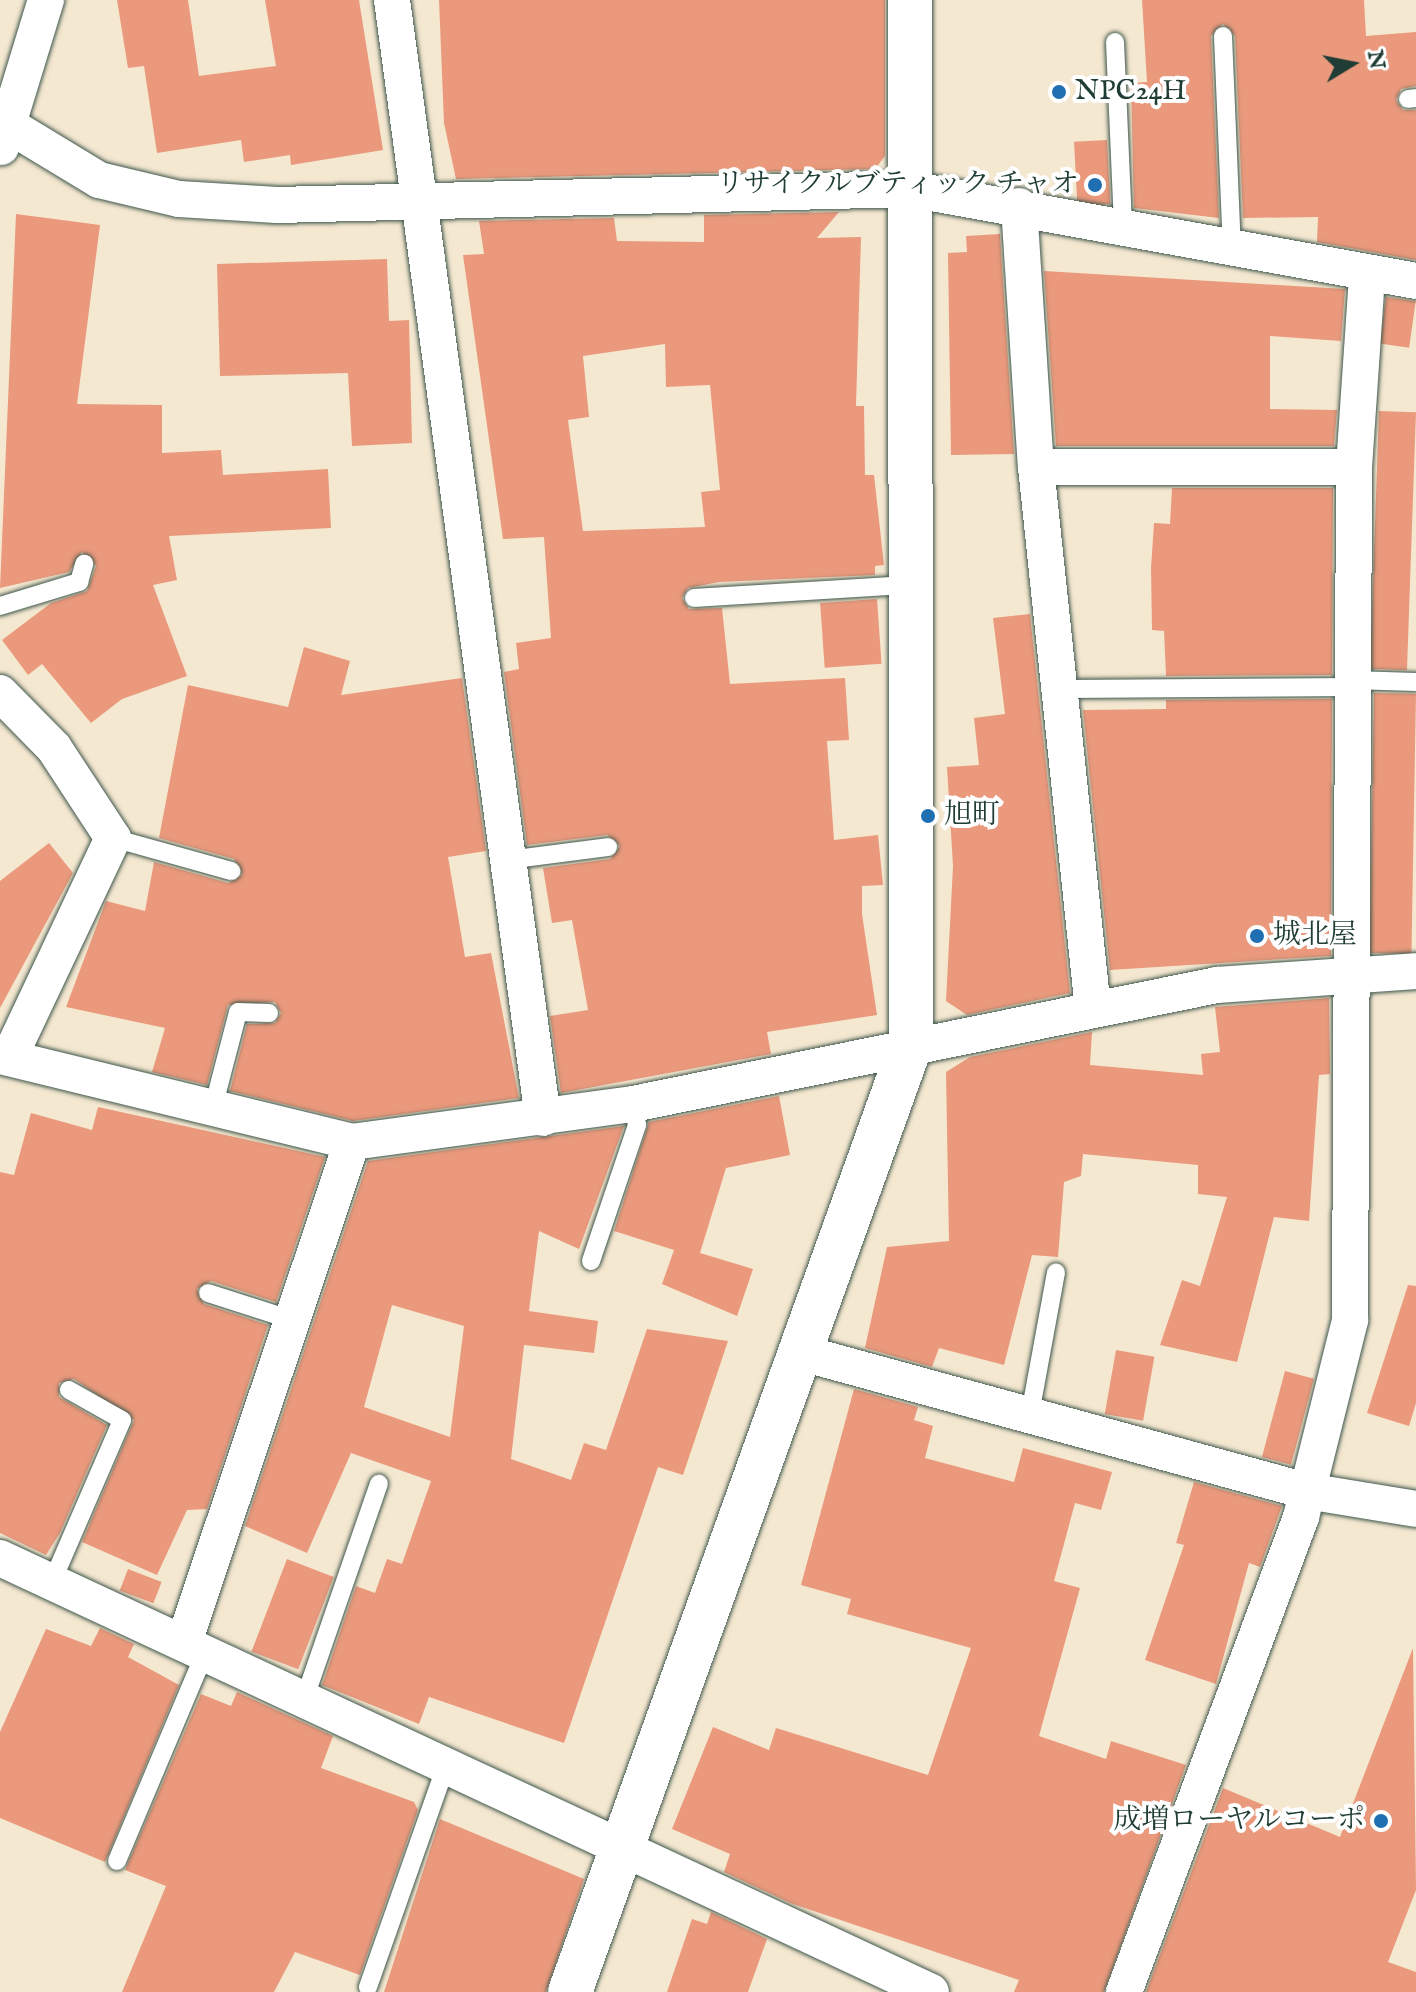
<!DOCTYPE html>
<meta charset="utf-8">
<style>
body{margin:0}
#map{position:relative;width:1416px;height:1992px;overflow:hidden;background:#f5e8d1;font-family:"IM FELL English","Noto Serif JP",serif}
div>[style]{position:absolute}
.building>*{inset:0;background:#ea997c;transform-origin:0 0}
.roads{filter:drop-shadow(0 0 2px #3f574c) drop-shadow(0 0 2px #3f574c)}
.service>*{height:18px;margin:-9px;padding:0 9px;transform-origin:9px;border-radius:9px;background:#fff}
.minor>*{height:36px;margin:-18px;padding:0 18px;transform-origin:18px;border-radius:18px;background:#fff}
.tertiary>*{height:44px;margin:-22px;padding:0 22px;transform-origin:22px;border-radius:22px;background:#fff}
.dots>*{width:22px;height:22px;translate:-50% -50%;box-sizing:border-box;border:4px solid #fff;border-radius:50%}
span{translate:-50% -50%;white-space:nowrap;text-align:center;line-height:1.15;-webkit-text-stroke:8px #fff;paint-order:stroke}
.poi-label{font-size:28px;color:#1f3d34}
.left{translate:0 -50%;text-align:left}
.right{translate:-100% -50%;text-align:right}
.north{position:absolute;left:1312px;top:24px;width:80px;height:80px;-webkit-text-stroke:6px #fff;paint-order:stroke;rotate:80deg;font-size:22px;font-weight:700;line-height:32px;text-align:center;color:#1f3d34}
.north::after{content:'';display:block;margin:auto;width:28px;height:36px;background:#1f3d34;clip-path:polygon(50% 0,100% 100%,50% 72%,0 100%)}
</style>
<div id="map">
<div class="building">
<i style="clip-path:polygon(117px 0,188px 0,199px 76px,276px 66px,265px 0,359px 0,383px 150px,291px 165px,290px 155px,244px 162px,241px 140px,157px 153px,144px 66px,128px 68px)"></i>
<i style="clip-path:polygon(439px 0,885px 0,885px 156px,875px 169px,456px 179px,444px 123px)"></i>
<i style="clip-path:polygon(1142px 0,1364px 0,1366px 36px,1416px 32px,1416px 86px,1401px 89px,1396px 100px,1403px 110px,1416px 110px,1416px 260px,1317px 242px,1318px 217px,1243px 218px,1235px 36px,1223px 24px,1211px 36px,1219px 218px,1134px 208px,1131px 83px,1147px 82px)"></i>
<i style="left:1107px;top:140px;width:64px;height:33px;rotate:87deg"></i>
<i style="clip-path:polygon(evenodd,839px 212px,817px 238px,861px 237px,856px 406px,864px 406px,865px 475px,874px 475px,884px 565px,875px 566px,875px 575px,719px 582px,688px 588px,682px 598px,689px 609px,722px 608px,730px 684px,845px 678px,849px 740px,827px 741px,834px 840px,878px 835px,883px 885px,862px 886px,862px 914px,877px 1015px,767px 1032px,771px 1054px,561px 1093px,550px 1016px,588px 1010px,572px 920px,552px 923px,543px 868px,610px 859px,620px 846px,607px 835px,527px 845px,504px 672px,519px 669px,516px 643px,551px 638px,544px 537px,503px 539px,463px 255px,484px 254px,479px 221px,614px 218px,617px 241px,704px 242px,704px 215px,839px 212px,665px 344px,666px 387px,710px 385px,720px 490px,701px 492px,705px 527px,583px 531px,568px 420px,589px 417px,583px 356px,665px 344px)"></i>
<i style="clip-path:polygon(16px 214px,100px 225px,77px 404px,162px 405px,162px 453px,221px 450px,223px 475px,328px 469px,331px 528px,169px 536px,177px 580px,153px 585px,187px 676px,122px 699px,91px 723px,42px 664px,28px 675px,2px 640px,51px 603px,87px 591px,96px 566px,82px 552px,69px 572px,0 588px)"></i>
<i style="clip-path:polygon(1000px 234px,1014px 454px,951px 455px,948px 253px,967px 252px,966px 236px)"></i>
<i style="clip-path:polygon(387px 259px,389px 321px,409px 320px,412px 443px,352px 446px,348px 373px,220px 376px,217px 264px)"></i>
<i style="clip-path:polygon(1044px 271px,1345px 289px,1341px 341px,1270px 336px,1270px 409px,1337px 410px,1334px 446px,1056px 446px)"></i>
<i style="left:1386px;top:297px;width:30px;height:47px;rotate:8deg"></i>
<i style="left:1379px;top:411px;width:37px;height:258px;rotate:2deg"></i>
<i style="clip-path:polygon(1172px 488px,1333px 488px,1332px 675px,1166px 676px,1164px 631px,1152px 630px,1151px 568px,1154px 523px,1170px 524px)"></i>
<i style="left:877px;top:599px;width:65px;height:57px;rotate:86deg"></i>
<i style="clip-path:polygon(1030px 614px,1070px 993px,967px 1015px,946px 1001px,953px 866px,947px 767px,979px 765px,974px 718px,1005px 714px,993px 618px)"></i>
<i style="clip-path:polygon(304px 647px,350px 661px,341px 695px,462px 678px,486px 851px,448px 857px,465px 957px,491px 953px,519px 1098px,353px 1121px,230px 1091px,247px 1024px,275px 1023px,281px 1013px,275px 1002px,228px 1005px,207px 1085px,152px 1072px,165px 1028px,66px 1007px,106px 901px,145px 911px,154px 862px,228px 883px,242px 875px,234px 859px,159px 838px,188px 685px,288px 707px)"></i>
<i style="left:1374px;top:693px;width:42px;height:260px;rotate:1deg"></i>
<i style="clip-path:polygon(1332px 699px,1331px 956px,1110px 970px,1083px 710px,1166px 709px,1166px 700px)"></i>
<i style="clip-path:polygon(49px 843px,73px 873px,0 1008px,0 881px)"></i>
<i style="clip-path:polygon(1329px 998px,1330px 1074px,1319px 1075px,1309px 1221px,1274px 1217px,1237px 1362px,1160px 1345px,1182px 1280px,1200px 1286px,1227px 1197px,1198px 1194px,1198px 1165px,1083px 1154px,1081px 1176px,1064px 1182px,1058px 1257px,1032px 1255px,1004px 1365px,939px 1348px,932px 1367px,865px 1348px,887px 1247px,949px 1241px,946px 1072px,970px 1057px,1092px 1032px,1090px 1065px,1203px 1075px,1201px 1054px,1220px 1052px,1215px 1007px)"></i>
<i style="clip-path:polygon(779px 1096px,790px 1155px,726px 1168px,700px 1253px,753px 1269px,737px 1316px,662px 1284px,674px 1250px,614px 1231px,649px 1122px)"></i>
<i style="clip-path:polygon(98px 1107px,325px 1157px,276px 1302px,211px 1281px,197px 1289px,204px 1304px,268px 1325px,207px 1509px,187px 1510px,157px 1575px,82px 1542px,134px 1420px,74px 1379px,59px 1383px,59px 1397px,107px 1425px,60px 1533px,46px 1555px,0 1533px,0 1172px,14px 1175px,31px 1113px,92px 1130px)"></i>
<i style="clip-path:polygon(evenodd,624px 1126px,579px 1249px,539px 1231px,529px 1311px,598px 1321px,594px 1353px,524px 1345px,511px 1459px,571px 1480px,584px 1443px,606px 1450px,647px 1329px,728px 1341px,683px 1475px,658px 1467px,564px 1743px,429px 1697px,419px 1724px,322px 1685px,356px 1586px,375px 1593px,387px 1559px,402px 1564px,431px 1481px,351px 1453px,307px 1553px,245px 1526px,368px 1161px,624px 1126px,392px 1305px,464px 1326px,450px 1437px,364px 1407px,392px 1305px)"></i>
<i style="clip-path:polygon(1408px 1285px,1416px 1286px,1416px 1403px,1409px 1426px,1367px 1413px)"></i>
<i style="left:1116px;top:1350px;width:39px;height:65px;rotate:10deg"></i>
<i style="left:1285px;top:1371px;width:30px;height:89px;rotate:15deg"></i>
<i style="clip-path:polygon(854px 1389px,918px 1407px,914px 1420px,933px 1426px,925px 1458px,1014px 1482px,1023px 1448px,1112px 1472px,1101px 1510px,1075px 1503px,1054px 1581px,1080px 1588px,1039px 1736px,1106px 1759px,1111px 1741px,1186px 1765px,1104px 1992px,1014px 1992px,1019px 1980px,790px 1903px,724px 1872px,730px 1854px,672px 1829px,713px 1727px,769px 1750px,776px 1728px,928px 1775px,971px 1648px,847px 1614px,851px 1599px,801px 1585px)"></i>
<i style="clip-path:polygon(1194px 1482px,1282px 1506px,1260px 1567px,1249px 1563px,1216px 1684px,1145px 1660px,1184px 1545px,1176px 1543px)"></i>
<i style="left:287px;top:1559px;width:50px;height:99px;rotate:21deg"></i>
<i style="left:128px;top:1569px;width:36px;height:23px;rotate:21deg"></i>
<i style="clip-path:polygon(100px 1628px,134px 1644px,128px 1657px,179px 1685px,105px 1862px,0 1818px,0 1732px,46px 1629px,91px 1646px)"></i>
<i style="clip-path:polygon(1413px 1648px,1416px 1890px,1388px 1962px,1416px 1972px,1416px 1992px,1146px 1992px,1223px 1788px,1340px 1837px)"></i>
<i style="clip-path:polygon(237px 1692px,333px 1736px,321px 1768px,414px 1802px,418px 1810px,360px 1975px,295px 1952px,274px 1992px,122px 1992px,166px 1886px,125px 1870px,201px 1694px,231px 1706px)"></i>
<i style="clip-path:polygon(440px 1819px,584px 1879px,546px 1992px,384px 1992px)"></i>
<i style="clip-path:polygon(711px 1912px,767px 1939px,748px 1992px,667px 1992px,692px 1919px,707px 1924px)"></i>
</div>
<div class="roads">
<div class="service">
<i style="left:1223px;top:36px;width:212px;rotate:87.6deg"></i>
<i style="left:1115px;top:42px;width:184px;rotate:87.5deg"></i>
<i style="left:1408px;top:99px;width:8px;rotate:-7deg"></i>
<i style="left:694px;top:598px;width:214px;rotate:-3.5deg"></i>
<i style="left:0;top:606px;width:83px;rotate:-16.9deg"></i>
<i style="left:79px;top:582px;width:19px;rotate:-74deg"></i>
<i style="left:1352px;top:680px;width:64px;rotate:1.8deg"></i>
<i style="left:1064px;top:689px;width:288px;rotate:-0.4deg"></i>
<i style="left:113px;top:838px;width:123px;rotate:15.6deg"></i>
<i style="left:508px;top:860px;width:101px;rotate:-7.4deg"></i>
<i style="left:213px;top:1108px;width:99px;rotate:-75.4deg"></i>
<i style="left:238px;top:1012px;width:31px;rotate:2deg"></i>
<i style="left:591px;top:1261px;width:144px;rotate:-71.3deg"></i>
<i style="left:637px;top:1125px;width:21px;rotate:-101deg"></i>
<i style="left:208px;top:1293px;width:88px;rotate:17.8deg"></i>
<i style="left:1030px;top:1414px;width:144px;rotate:-79.6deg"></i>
<i style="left:52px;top:1582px;width:176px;rotate:-66.6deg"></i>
<i style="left:122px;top:1420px;width:61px;rotate:-150.5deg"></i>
<i style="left:304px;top:1700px;width:229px;rotate:-70.9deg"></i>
<i style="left:117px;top:1861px;width:226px;rotate:-67.1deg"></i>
<i style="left:368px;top:1987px;width:234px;rotate:-70.6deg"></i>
</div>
<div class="minor">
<i style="left:392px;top:0;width:1128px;rotate:82.31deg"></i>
<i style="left:0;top:120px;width:116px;rotate:31.2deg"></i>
<i style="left:99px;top:180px;width:82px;rotate:13.4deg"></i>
<i style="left:179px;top:199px;width:98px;rotate:3.5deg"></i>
<i style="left:277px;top:205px;width:633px;rotate:-1.45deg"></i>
<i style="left:910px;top:189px;width:514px;rotate:10.3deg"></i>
<i style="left:1px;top:147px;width:154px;rotate:-73deg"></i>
<i style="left:1019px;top:206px;width:262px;rotate:86.3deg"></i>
<i style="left:1036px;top:467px;width:545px;rotate:84deg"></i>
<i style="left:1036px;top:467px;width:318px"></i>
<i style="left:0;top:693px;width:77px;rotate:45.5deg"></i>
<i style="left:54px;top:748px;width:108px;rotate:56.8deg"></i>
<i style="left:113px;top:838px;width:243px;rotate:115.3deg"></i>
<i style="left:0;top:1056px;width:362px;rotate:13.7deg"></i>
<i style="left:352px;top:1142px;width:284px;rotate:-7.7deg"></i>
<i style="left:633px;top:1104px;width:596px;rotate:-11.52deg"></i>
<i style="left:1217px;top:985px;width:199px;rotate:-4deg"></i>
<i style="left:802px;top:1353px;width:523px;rotate:15.31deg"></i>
<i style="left:1306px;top:1491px;width:111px;rotate:9.3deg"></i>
<i style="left:0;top:1558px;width:1027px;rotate:24.99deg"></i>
<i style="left:184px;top:1642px;width:527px;rotate:-71.43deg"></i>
<i style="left:1124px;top:1992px;width:507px;rotate:-69.56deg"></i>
<i style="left:1301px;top:1517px;width:203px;rotate:-76deg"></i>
<i style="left:1350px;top:1320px;width:853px;rotate:-89.73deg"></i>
<i style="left:1354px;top:467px;width:193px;rotate:-86.1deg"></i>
</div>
<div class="tertiary">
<i style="left:570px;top:1992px;width:1007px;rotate:-70.22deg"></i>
<i style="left:911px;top:1044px;width:1044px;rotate:-90.05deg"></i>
</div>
</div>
<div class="dots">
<i style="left:1059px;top:92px;background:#1f6fb2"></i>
<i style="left:1095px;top:185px;background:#1f6fb2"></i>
<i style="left:928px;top:816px;background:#1f6fb2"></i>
<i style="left:1257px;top:936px;background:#1f6fb2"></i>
<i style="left:1381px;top:1821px;background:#1f6fb2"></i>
</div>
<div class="poi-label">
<span class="left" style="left:1075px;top:92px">NPC24H</span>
<span class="right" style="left:1079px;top:185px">リサイクルブティック チャオ</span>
<span class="left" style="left:944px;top:816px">旭町</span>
<span class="left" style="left:1273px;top:936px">城北屋</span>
<span class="right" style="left:1365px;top:1821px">成増ローヤルコーポ</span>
</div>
<div class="north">N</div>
</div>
